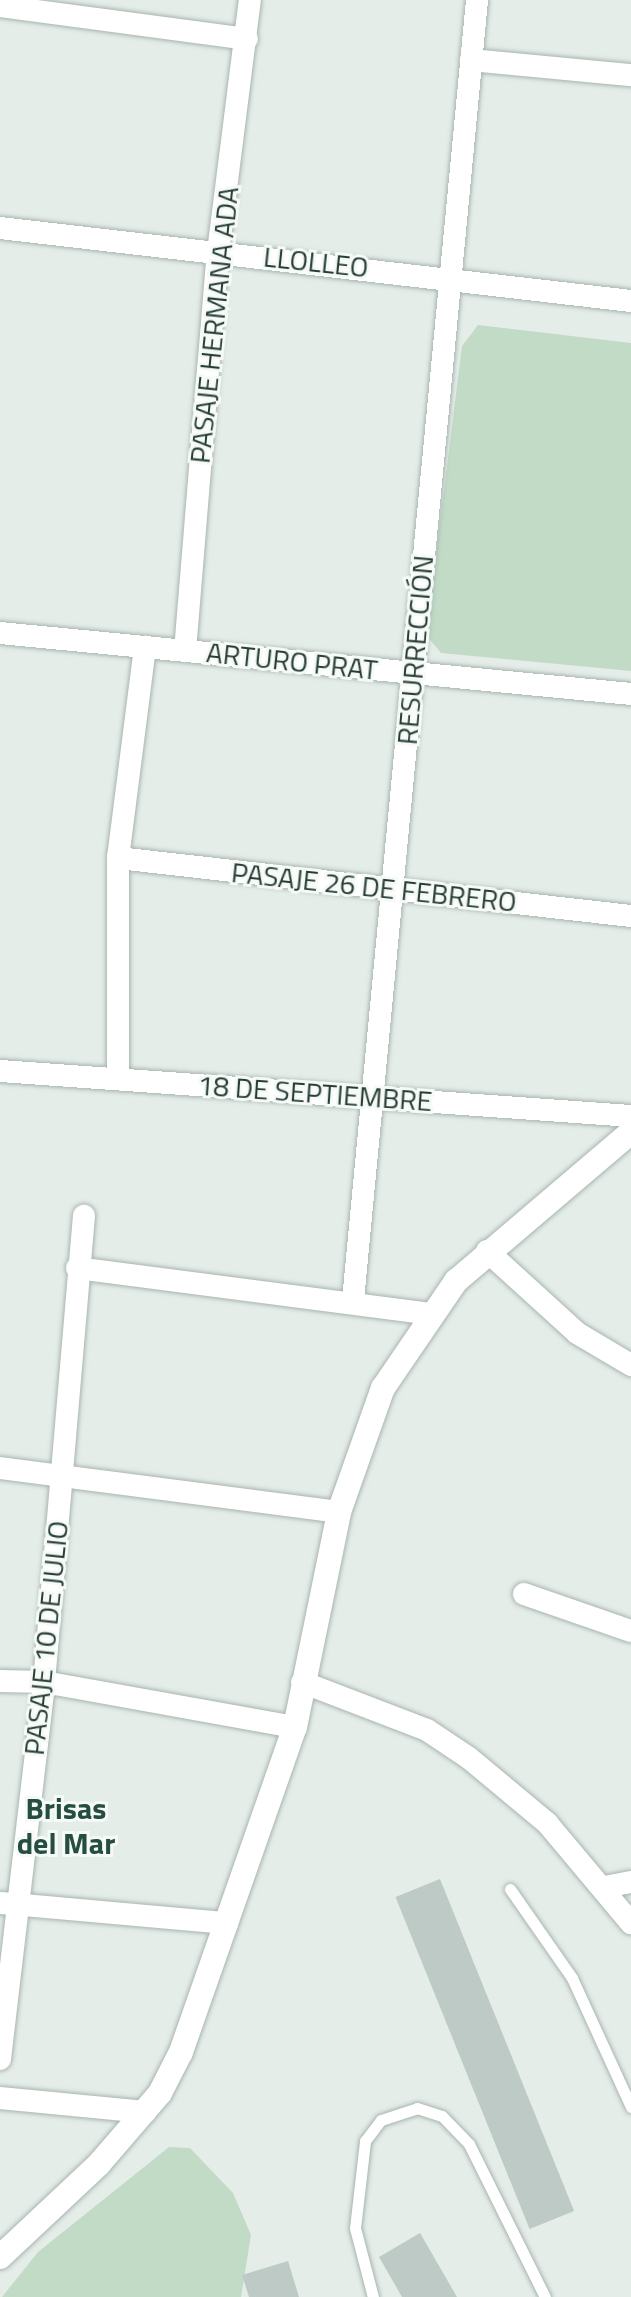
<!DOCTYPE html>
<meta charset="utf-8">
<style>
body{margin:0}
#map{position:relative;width:631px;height:2297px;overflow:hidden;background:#e5ede9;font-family:"Titillium Web",sans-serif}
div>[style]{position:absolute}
.green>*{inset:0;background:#c1dbc7}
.building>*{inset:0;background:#becac5;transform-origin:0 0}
.roads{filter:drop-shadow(0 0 2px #a8b5b0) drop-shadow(0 0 2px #a8b5b0)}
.service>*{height:11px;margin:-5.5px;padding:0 5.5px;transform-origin:5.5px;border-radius:5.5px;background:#fff}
.minor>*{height:22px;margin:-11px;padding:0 11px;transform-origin:11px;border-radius:11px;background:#fff}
.tertiary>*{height:24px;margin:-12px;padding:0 12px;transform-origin:12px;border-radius:12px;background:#fff}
span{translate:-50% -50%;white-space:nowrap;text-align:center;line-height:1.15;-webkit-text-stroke:6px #f6faf7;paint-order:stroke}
.street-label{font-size:28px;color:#273d36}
.neighbourhood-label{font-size:30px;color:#254d41;font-weight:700}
</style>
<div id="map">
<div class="green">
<i style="clip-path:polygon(478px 325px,631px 343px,631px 671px,441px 653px,426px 635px,462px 346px)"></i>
<i style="clip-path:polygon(169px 2147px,190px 2148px,233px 2193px,251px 2235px,241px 2297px,2px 2297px,38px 2252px)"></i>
</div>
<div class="building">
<i style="left:440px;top:1879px;width:358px;height:48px;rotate:68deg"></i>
<i style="clip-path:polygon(420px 2233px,457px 2297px,402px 2297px,379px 2257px)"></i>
<i style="clip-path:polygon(288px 2261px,299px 2297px,249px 2297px,242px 2275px)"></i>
</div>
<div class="roads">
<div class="service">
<i style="left:510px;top:1889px;width:108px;rotate:55.1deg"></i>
<i style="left:572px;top:1978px;width:142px;rotate:65.4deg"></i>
<i style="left:373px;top:2297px;width:71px;rotate:-104.6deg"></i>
<i style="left:355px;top:2228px;width:88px;rotate:-83.4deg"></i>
<i style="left:365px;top:2141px;width:26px;rotate:-53deg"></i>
<i style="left:381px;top:2120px;width:38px;rotate:-18deg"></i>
<i style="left:417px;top:2108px;width:26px;rotate:18deg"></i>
<i style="left:442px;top:2116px;width:39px;rotate:46deg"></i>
<i style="left:469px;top:2144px;width:171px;rotate:63.6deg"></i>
</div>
<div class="minor">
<i style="left:0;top:6px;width:249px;rotate:7.6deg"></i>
<i style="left:471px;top:60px;width:161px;rotate:5.4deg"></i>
<i style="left:0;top:228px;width:635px;rotate:6.6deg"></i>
<i style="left:0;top:633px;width:634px;rotate:5.52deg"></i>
<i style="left:185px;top:651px;width:400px;rotate:-85.3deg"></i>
<i style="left:218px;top:252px;width:254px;rotate:-82.8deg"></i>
<i style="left:118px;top:858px;width:516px;rotate:6.45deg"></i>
<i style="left:0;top:1071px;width:633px;rotate:4.08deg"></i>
<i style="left:118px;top:1079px;width:221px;rotate:-90deg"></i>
<i style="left:118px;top:858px;width:213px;rotate:-82.7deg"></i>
<i style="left:487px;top:1251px;width:122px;rotate:42.3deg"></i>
<i style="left:577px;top:1333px;width:63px;rotate:30.7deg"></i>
<i style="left:77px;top:1268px;width:355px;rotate:7.4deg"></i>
<i style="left:353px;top:1300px;width:1306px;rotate:-84.55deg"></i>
<i style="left:0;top:1468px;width:342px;rotate:7.4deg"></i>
<i style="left:524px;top:1594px;width:113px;rotate:19.1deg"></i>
<i style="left:0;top:1681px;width:44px;rotate:1.3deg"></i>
<i style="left:44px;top:1682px;width:255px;rotate:10.2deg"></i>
<i style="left:302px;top:1682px;width:134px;rotate:21deg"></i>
<i style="left:427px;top:1730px;width:50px;rotate:33.7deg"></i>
<i style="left:469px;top:1758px;width:102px;rotate:39.8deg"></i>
<i style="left:547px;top:1823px;width:131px;rotate:50deg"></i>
<i style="left:605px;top:1887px;width:26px;rotate:-11deg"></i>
<i style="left:1px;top:1903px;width:227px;rotate:5.1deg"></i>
<i style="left:0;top:2059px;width:380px;rotate:-83.3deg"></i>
<i style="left:44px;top:1682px;width:468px;rotate:-85.1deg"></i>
<i style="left:0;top:2098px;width:146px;rotate:5.5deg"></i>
</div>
<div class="tertiary">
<i style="left:0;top:2257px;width:136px;rotate:-43.2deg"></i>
<i style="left:99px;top:2164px;width:94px;rotate:-49.3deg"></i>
<i style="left:160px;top:2093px;width:46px;rotate:-62.9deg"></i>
<i style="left:181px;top:2052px;width:344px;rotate:-70.7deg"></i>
<i style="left:295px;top:1727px;width:219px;rotate:-78.4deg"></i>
<i style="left:339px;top:1512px;width:132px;rotate:-70.5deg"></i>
<i style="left:383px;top:1388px;width:130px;rotate:-55.7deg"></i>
<i style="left:456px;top:1281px;width:230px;rotate:-40.4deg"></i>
</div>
</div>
<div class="street-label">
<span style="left:316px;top:262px;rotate:6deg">LLOLLEO</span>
<span style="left:214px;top:325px;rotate:-84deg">PASAJE HERMANA ADA</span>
<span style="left:415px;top:650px;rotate:-85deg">RESURRECCIÓN</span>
<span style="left:292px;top:661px;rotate:6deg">ARTURO PRAT</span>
<span style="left:374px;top:887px;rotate:6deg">PASAJE 26 DE FEBRERO</span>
<span style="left:315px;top:1093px;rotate:4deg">18 DE SEPTIEMBRE</span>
<span style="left:46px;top:1638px;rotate:-84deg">PASAJE 10 DE JULIO</span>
</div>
<div class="neighbourhood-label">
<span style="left:66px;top:1825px">Brisas<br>del Mar</span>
</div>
</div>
